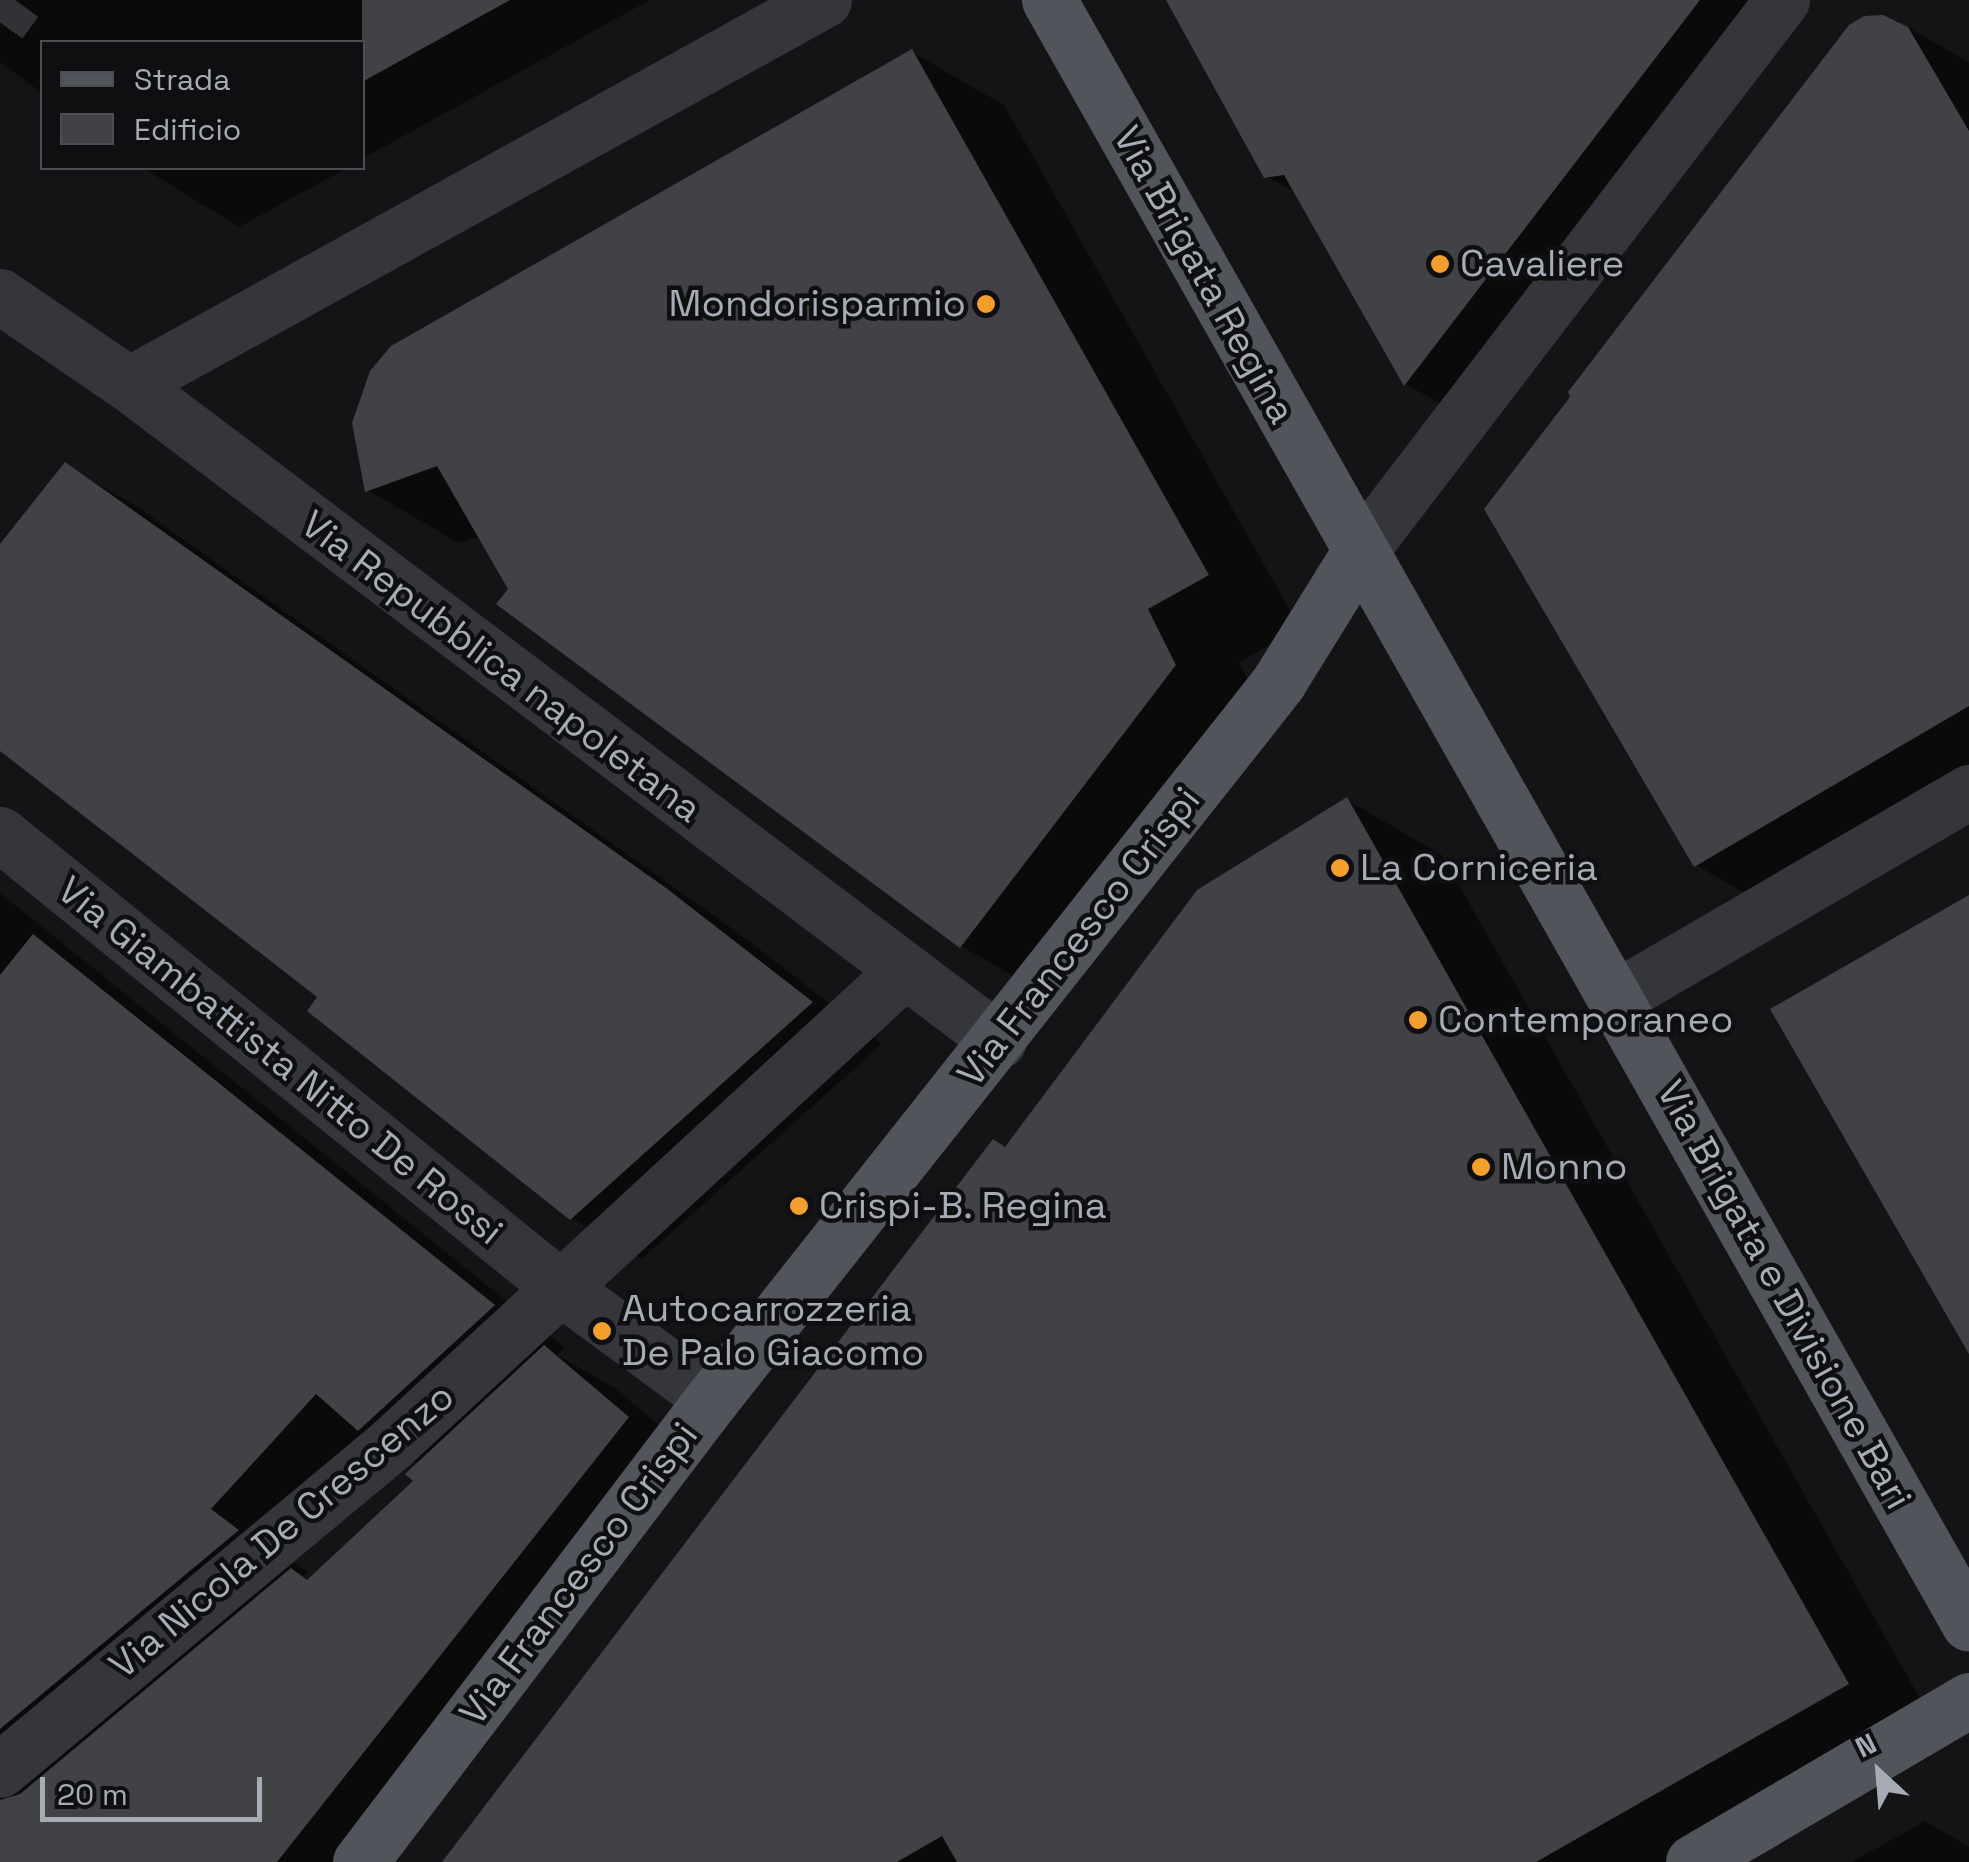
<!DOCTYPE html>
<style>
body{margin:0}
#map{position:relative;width:1969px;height:1862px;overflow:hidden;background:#141416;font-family:"Space Grotesk",sans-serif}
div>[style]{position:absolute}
.shadow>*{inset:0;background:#0007}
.building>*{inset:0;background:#404246}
.minor-tunnel>*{height:55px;margin-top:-27.5px;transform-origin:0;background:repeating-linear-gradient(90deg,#313236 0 55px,transparent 0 83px)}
.minor>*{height:55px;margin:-27.5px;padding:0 27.5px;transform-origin:27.5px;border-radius:27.5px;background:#35363b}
.major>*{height:55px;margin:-27.5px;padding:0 27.5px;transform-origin:27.5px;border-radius:27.5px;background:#51545a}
.dots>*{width:28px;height:28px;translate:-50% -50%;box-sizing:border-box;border:5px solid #0f0f11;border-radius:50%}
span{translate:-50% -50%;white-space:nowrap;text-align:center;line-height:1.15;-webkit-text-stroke:9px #0f0f11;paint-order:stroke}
.poi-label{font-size:38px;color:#a5acb6}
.left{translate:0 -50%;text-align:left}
.right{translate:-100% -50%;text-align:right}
.street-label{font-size:38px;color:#a5acb6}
.legend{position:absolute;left:40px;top:40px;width:325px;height:130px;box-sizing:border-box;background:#0f0f11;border:2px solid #4b4e53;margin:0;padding:12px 18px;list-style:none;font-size:30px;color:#a5acb6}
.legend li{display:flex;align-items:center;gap:20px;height:50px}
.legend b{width:50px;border:2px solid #4b4e53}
.north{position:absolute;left:1829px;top:1722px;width:100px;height:100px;-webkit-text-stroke:8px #0f0f11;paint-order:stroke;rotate:334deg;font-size:28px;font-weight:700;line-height:40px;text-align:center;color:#a5acb6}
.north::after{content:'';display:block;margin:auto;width:35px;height:45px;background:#a5acb6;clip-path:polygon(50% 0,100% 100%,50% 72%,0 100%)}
.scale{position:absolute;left:40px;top:1777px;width:222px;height:45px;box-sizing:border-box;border:5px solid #a5acb6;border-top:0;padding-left:12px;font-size:30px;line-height:35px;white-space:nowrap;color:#a5acb6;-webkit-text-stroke:8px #0f0f11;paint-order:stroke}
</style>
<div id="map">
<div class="shadow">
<i style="clip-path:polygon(0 0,650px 0,362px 159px,362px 42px,42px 42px,42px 93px,0 62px)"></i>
<i style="clip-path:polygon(1169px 0,1807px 0,1480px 427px,1406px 384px,1297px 193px,1266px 176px)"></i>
<i style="clip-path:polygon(1865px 18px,1897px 21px,1969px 62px,1969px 816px,1792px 921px,1696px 865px)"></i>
<i style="clip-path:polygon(912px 52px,1004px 105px,1300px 628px,1239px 662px,1267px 719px,1053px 999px,961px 946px,500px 604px,511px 589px,480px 536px,459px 543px,367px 490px)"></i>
<i style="clip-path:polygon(143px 168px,347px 168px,239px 227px)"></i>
<i style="clip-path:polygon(65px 466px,136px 506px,737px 932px,882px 1044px,642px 1259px,571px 1218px,321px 997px,0 747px,0 548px)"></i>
<i style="clip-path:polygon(1347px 800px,1442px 855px,1943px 1739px,1728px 1862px,445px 1862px,1007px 1149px)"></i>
<i style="clip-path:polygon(evenodd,0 893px,565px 1348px,557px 1355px,616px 1389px,699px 1459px,381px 1862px,0 1862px,0 893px,380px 1441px,419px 1464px,417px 1481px,309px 1582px,302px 1578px,308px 1572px,280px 1552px,380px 1441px)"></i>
<i style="clip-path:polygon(1925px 1821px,1969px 1847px,1969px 1862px,1852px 1862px)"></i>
</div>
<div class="building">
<i style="clip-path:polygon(362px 0,510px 0,362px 82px)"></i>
<i style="clip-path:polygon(1166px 0,1700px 0,1404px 386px,1284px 175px,1264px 178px)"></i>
<i style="clip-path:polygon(1883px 15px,1908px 27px,1969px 131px,1969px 706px,1694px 867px,1484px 509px,1570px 397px,1568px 392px,1849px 25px,1864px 16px)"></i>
<i style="clip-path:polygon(912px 49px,1209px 575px,1148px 609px,1176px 665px,960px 948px,496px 604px,508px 589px,437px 466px,365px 492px,352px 423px,370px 371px,391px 346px)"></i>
<i style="clip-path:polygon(65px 462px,666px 888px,813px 1002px,570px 1220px,307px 1011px,317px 997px,0 751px,0 544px)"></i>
<i style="clip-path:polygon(1347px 797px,1849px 1684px,1536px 1862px,957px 1862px,942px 1836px,897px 1862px,442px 1862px,993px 1139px,1005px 1147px,1197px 890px)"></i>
<i style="clip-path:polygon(1969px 895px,1969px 1354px,1770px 1009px)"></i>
<i style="clip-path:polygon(33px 934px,495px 1305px,358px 1431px,316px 1394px,211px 1509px,239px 1530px,0 1729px,0 975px)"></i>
<i style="clip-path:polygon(544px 1345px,629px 1417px,277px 1862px,0 1862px,0 1800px,20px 1794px,291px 1568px,307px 1580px,413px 1481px,405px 1474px)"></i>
</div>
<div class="minor-tunnel">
<i style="left:0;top:22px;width:27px;rotate:-54deg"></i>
</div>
<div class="minor">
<i style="left:0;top:296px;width:156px;rotate:34.3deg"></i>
<i style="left:129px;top:384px;width:1090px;rotate:37.06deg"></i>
<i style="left:129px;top:384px;width:794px;rotate:-28.92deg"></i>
<i style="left:1360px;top:551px;width:694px;rotate:-52.55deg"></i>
<i style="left:0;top:834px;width:720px;rotate:38.97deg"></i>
<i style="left:560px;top:1287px;width:189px;rotate:36.4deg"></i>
<i style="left:1615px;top:998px;width:410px;rotate:-30.2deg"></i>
<i style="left:0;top:1770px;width:508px;rotate:-39.81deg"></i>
<i style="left:390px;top:1445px;width:698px;rotate:-42.68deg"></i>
</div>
<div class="major">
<i style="left:1049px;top:0;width:1866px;rotate:60.47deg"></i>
<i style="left:360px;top:1862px;width:582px;rotate:-52.76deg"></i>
<i style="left:712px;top:1399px;width:913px;rotate:-51.67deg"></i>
<i style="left:1278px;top:683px;width:155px;rotate:-58.2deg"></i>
<i style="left:1693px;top:1862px;width:320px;rotate:-30.4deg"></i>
</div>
<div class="dots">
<i style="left:1440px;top:264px;background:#f39f2e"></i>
<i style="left:986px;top:304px;background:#f39f2e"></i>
<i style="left:1340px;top:868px;background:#f39f2e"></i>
<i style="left:1418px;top:1020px;background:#f39f2e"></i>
<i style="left:1481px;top:1167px;background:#f39f2e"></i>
<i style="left:799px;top:1206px;background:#f39f2e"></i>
<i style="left:602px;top:1331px;background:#f39f2e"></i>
</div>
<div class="poi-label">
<span class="left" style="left:1460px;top:264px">Cavaliere</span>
<span class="right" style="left:966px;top:304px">Mondorisparmio</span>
<span class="left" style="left:1360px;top:868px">La Corniceria</span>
<span class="left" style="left:1438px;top:1020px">Contemporaneo</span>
<span class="left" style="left:1501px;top:1167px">Monno</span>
<span class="left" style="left:819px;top:1206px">Crispi-B. Regina</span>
<span class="left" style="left:622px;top:1331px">Autocarrozzeria<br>De Palo Giacomo</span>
</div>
<div class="street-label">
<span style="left:1204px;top:275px;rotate:61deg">Via Brigata Regina</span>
<span style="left:501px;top:667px;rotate:37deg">Via Repubblica napoletana</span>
<span style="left:1079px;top:937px;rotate:-52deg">Via Francesco Crispi</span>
<span style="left:280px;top:1061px;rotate:39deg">Via Giambattista Nitto De Rossi</span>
<span style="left:1784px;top:1295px;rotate:61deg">Via Brigata e Divisione Bari</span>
<span style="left:282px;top:1531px;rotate:-40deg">Via Nicola De Crescenzo</span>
<span style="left:579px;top:1574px;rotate:-53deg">Via Francesco Crispi</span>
</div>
<ul class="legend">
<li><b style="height:12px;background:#51545a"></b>Strada</li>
<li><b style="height:28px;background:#404246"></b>Edificio</li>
</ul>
<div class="north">N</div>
<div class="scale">20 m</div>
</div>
